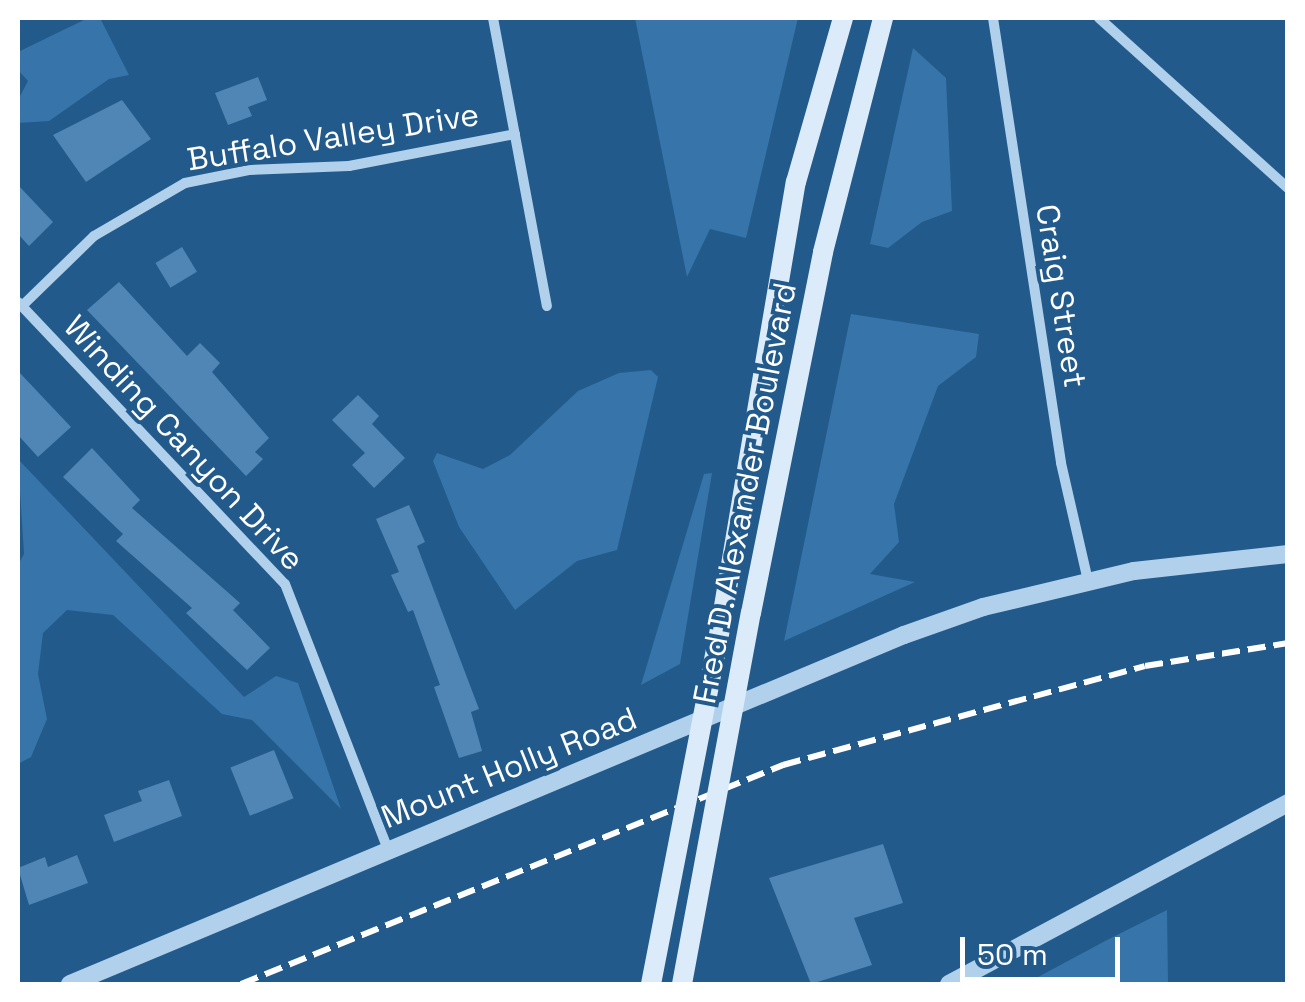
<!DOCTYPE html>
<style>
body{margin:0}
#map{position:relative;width:1305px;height:1002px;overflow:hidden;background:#225a8c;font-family:"Space Grotesk",sans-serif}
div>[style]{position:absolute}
.green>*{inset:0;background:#3674a9}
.building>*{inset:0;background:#4f86b5;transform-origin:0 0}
.minor>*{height:10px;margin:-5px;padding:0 5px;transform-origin:5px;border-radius:5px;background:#b0d0eb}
.tertiary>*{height:18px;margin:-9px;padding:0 9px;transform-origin:9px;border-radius:9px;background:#b0d0eb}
.secondary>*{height:20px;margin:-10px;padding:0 10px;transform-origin:10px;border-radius:10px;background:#dbebf9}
.rail>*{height:6px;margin-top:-3px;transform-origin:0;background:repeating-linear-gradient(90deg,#fff 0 18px,transparent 0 26px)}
.secondary-bridge>*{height:20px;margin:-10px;padding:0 10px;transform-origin:10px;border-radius:10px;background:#dbebf9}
span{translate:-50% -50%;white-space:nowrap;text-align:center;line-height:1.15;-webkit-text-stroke:8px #225a8c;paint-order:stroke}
.street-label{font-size:32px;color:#fff}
.frame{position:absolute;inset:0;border:20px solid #fff;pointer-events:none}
.scale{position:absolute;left:960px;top:937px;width:160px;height:45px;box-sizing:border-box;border:5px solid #fff;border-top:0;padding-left:12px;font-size:30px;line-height:35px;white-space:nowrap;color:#fff;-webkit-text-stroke:8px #225a8c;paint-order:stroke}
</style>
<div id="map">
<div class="green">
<i style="clip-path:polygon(88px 18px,100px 18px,129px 75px,109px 79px,49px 121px,18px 123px,18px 100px,28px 81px,18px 70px,18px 52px)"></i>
<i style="clip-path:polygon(635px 18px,798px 18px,746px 238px,710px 229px,687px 277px)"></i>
<i style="clip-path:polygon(913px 48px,946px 78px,952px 211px,922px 222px,888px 248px,870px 244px)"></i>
<i style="clip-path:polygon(851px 314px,979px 334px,976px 357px,938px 386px,894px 504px,899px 542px,870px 574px,915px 582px,784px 641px)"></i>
<i style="clip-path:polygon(651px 370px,658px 377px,617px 550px,577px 561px,515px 610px,459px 527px,433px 461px,437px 453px,483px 469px,510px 455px,578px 391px,619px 373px)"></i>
<i style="clip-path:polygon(18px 459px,244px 697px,276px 676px,298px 683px,341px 809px,252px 720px,222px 714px,113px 615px,67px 610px,43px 633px,38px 674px,47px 719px,31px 757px,18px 764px,18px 565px,24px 554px)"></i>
<i style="clip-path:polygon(712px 473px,680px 664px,641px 685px,704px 474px)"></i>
<i style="clip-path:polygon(1167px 910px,1168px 984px,1025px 984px,1107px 940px)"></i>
</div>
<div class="building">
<i style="clip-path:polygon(258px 77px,267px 100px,248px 107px,252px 116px,228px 125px,215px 93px)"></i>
<i style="clip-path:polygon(122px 100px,151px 139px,86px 182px,53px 135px)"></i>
<i style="clip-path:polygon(18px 185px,53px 222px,29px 246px,18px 234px)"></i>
<i style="left:182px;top:247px;width:29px;height:31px;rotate:59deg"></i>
<i style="clip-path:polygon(119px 282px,187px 356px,200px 343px,220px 363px,212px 372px,269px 438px,255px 452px,263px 459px,246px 476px,87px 310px)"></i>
<i style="clip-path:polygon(18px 371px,71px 427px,38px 457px,18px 435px)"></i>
<i style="clip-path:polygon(358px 395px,379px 416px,372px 424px,405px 458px,374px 488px,352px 465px,365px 453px,332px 420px)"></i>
<i style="clip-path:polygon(92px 448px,140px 500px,132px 508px,240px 603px,233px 610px,270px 648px,247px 670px,186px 613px,192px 608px,116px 541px,123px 534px,63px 477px)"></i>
<i style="clip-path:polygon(409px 505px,425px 542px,417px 546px,479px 709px,471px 712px,482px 751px,459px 758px,434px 687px,440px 685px,413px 610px,408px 612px,391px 575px,399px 572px,376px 519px)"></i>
<i style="left:274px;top:750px;width:52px;height:47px;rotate:68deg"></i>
<i style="clip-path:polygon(169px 780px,182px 816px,114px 842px,104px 815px,142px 801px,138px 791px)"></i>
<i style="clip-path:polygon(883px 844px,903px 903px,854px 918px,872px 965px,811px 984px,769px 878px)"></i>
<i style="clip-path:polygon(77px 855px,88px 883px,29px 905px,18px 868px,45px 857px,48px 867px)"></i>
</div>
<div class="minor">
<i style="left:493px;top:18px;width:293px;rotate:79.4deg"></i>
<i style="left:993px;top:18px;width:450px;rotate:81.3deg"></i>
<i style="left:1061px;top:463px;width:121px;rotate:77.1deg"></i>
<i style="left:1099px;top:18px;width:254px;rotate:42deg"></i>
<i style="left:18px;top:302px;width:388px;rotate:46.6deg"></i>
<i style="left:285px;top:584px;width:285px;rotate:68.8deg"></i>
<i style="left:22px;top:306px;width:100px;rotate:-44.2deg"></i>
<i style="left:94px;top:236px;width:105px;rotate:-30.2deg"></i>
<i style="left:185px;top:183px;width:65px;rotate:-11.5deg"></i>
<i style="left:249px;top:170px;width:100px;rotate:-2.3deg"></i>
<i style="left:349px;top:166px;width:169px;rotate:-10.9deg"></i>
</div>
<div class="tertiary">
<i style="left:70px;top:984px;width:904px;rotate:-22.71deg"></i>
<i style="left:904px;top:635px;width:84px;rotate:-19.5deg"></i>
<i style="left:983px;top:607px;width:155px;rotate:-13.4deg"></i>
<i style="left:1134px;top:571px;width:155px;rotate:-6.3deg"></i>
<i style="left:949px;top:984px;width:384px;rotate:-28.1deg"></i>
</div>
<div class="secondary">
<i style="left:751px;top:613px;width:368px;rotate:-78.7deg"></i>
<i style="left:823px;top:252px;width:242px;rotate:-75.6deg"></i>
<i style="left:721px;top:624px;width:448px;rotate:-80.4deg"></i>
<i style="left:796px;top:182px;width:171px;rotate:-74deg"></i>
</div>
<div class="rail">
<i style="left:241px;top:984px;width:585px;rotate:-22deg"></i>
<i style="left:783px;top:765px;width:375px;rotate:-15.3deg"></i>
<i style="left:1145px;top:666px;width:145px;rotate:-9.1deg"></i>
</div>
<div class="secondary-bridge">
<i style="left:651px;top:984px;width:367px;rotate:-79deg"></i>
<i style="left:682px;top:984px;width:377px;rotate:-79.5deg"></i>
</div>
<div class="street-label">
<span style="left:333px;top:137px;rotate:-9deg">Buffalo Valley Drive</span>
<span style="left:1061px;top:296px;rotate:81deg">Craig Street</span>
<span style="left:184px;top:443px;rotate:47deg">Winding Canyon Drive</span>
<span style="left:745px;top:493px;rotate:-79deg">Fred D. Alexander Boulevard</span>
<span style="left:509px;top:768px;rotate:-22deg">Mount Holly Road</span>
</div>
<div class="frame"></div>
<div class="scale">50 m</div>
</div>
